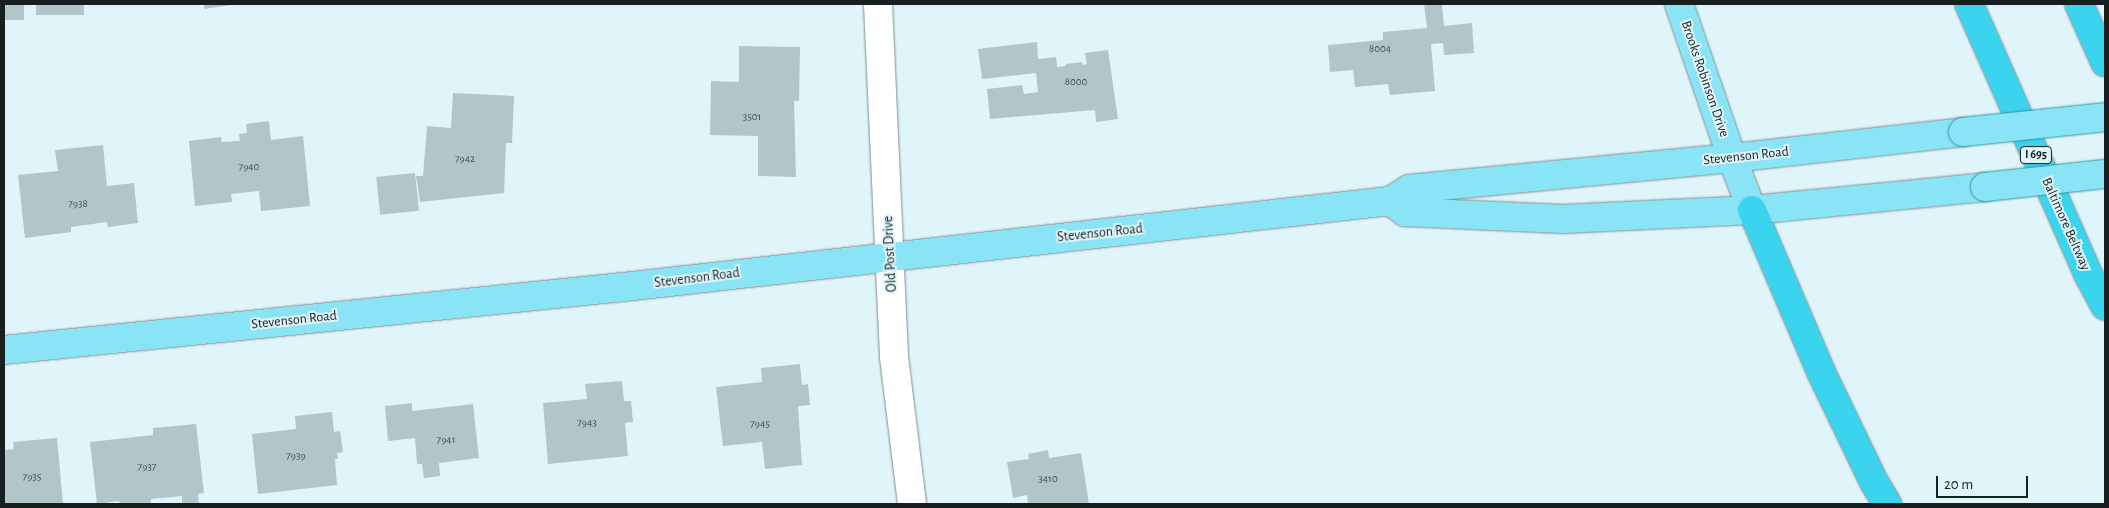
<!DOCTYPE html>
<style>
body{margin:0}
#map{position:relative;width:2109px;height:508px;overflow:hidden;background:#e0f5fa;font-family:"Alegreya Sans",sans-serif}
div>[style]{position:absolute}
.building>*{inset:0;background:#b2c6ca;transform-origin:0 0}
.roads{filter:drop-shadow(0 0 1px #7d9094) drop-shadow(0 0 1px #7d9094)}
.minor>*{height:28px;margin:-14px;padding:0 14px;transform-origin:14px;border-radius:14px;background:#fff}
.major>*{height:28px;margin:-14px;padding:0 14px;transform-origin:14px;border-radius:14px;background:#89e5f5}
.highway>*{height:28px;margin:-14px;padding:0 14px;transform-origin:14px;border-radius:14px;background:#3bd4ee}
.bridges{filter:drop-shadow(0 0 1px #2e95a6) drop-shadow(0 0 1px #2e95a6)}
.major-bridge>*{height:28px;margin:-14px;padding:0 14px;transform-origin:14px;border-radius:14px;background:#89e5f5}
span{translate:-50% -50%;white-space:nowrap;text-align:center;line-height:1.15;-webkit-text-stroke:4px #e0f5fa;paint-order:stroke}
.number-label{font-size:11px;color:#3e494a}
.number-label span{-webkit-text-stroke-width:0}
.shield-label span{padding:1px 4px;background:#e0f5fa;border:1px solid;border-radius:4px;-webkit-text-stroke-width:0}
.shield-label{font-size:12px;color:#171f20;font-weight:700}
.street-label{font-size:14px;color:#171f20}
.frame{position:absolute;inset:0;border:5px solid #171f20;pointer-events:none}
.scale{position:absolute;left:1936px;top:476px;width:92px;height:22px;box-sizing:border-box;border:2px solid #171f20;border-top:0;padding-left:6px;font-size:15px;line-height:18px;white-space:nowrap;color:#171f20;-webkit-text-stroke:4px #e0f5fa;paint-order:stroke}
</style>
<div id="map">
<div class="building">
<i style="left:4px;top:4px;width:20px;height:16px"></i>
<i style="left:36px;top:4px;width:48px;height:11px"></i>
<i style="clip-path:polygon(204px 4px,232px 4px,232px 5px,204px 9px)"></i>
<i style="clip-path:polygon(1424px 4px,1442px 4px,1444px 26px,1472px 23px,1474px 53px,1444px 55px,1443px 43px,1431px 44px,1435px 91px,1390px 95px,1388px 84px,1355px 87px,1353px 70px,1330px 72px,1328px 45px,1383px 40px,1383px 32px,1427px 28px)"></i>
<i style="clip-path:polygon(1037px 42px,1038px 59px,1056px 57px,1057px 67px,1066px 66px,1066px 64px,1082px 62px,1082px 65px,1087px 64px,1085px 53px,1108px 50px,1118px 119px,1096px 122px,1095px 110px,990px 119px,987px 89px,1022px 85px,1024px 94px,1038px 92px,1036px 73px,982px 79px,978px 49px)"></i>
<i style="clip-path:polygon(739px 46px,800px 47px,799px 101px,794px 101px,796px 177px,758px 176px,758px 136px,710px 135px,711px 81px,739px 82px)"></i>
<i style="clip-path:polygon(453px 93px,514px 96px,512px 143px,506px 143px,504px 193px,420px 202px,416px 176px,423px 176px,427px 126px,451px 128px)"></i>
<i style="clip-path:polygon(269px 121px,271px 140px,303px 136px,310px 206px,261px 211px,259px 191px,231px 194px,232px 202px,195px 206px,189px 141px,221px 137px,222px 142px,240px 141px,239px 134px,247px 133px,246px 124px)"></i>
<i style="clip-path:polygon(103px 145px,107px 186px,134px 183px,138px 223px,108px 227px,107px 222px,71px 227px,71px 232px,25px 238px,18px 175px,58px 171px,55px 150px)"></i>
<i style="left:415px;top:173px;width:38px;height:39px;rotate:84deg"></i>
<i style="clip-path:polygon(800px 364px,802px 385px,808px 384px,810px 405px,798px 406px,802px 465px,765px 469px,762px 442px,723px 446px,716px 387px,762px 382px,761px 368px)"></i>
<i style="clip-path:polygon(622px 381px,624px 401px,631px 401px,633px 422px,625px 423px,628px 456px,548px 464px,543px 403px,587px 399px,585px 384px)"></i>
<i style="clip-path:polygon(412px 403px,412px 411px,473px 404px,479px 458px,439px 463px,440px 476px,424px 478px,422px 464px,417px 464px,415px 438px,388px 441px,385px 406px)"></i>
<i style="clip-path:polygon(332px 412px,334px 432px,340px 431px,343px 452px,337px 453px,338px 459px,335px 459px,337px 485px,258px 494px,252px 434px,296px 429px,295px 416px)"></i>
<i style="clip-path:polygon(196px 424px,204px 493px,198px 494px,199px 504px,182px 504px,182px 496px,151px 499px,151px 504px,120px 504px,119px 501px,97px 504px,90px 442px,153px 435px,153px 428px)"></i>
<i style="clip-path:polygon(57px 438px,63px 504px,4px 504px,4px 450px,14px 449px,13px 442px)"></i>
<i style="clip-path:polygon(1048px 450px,1049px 458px,1081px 453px,1089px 504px,1028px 504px,1027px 495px,1013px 498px,1007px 462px,1029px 459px,1028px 454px)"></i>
</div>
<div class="roads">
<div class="minor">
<i style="left:878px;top:4px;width:353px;rotate:87.4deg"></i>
<i style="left:894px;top:357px;width:148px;rotate:83deg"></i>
</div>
<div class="major">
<i style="left:1679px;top:4px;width:163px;rotate:71deg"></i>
<i style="left:1732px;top:158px;width:56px;rotate:69deg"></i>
<i style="left:1390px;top:201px;width:19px;rotate:36deg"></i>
<i style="left:1405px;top:212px;width:158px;rotate:2.5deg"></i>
<i style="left:1563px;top:219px;width:189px;rotate:-2.7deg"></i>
<i style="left:1752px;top:210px;width:234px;rotate:-5.6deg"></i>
<i style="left:4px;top:350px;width:632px;rotate:-5.81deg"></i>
<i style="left:633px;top:286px;width:762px;rotate:-6.41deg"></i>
<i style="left:1390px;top:201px;width:22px;rotate:-32deg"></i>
<i style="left:1409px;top:189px;width:324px;rotate:-5.5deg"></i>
<i style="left:1732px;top:158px;width:232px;rotate:-6.4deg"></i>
</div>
<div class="highway">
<i style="left:1969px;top:4px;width:295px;rotate:66.2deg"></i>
<i style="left:2088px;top:274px;width:36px;rotate:62deg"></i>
<i style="left:2079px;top:4px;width:64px;rotate:65.9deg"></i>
<i style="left:1752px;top:210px;width:176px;rotate:66.9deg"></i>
<i style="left:1821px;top:372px;width:122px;rotate:64.3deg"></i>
<i style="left:1874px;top:482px;width:26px;rotate:59deg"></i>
</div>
</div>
<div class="bridges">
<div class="major-bridge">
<i style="left:1963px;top:132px;width:143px;rotate:-6deg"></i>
<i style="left:1985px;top:187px;width:121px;rotate:-6.2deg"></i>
</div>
</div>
<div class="number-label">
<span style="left:1380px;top:49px">8004</span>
<span style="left:1076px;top:82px">8000</span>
<span style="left:752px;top:117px">3501</span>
<span style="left:465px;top:159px">7942</span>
<span style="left:249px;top:167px">7940</span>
<span style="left:78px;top:204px">7938</span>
<span style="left:587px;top:423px">7943</span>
<span style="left:760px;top:424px">7945</span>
<span style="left:446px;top:440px">7941</span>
<span style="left:296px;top:456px">7939</span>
<span style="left:147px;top:467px">7937</span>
<span style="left:32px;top:477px">7935</span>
<span style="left:1048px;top:479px">3410</span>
</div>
<div class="shield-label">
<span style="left:2036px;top:155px">I 695</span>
</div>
<div class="street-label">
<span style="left:1705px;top:79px;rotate:71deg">Brooks Robinson Drive</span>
<span style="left:1746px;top:156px;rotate:-6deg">Stevenson Road</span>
<span style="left:2066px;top:224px;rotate:66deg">Baltimore Beltway</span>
<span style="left:1100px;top:233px;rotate:-6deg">Stevenson Road</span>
<span style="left:890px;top:254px;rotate:-93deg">Old Post Drive</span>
<span style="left:697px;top:278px;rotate:-7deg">Stevenson Road</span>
<span style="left:294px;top:320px;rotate:-6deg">Stevenson Road</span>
</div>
<div class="frame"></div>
<div class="scale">20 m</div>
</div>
